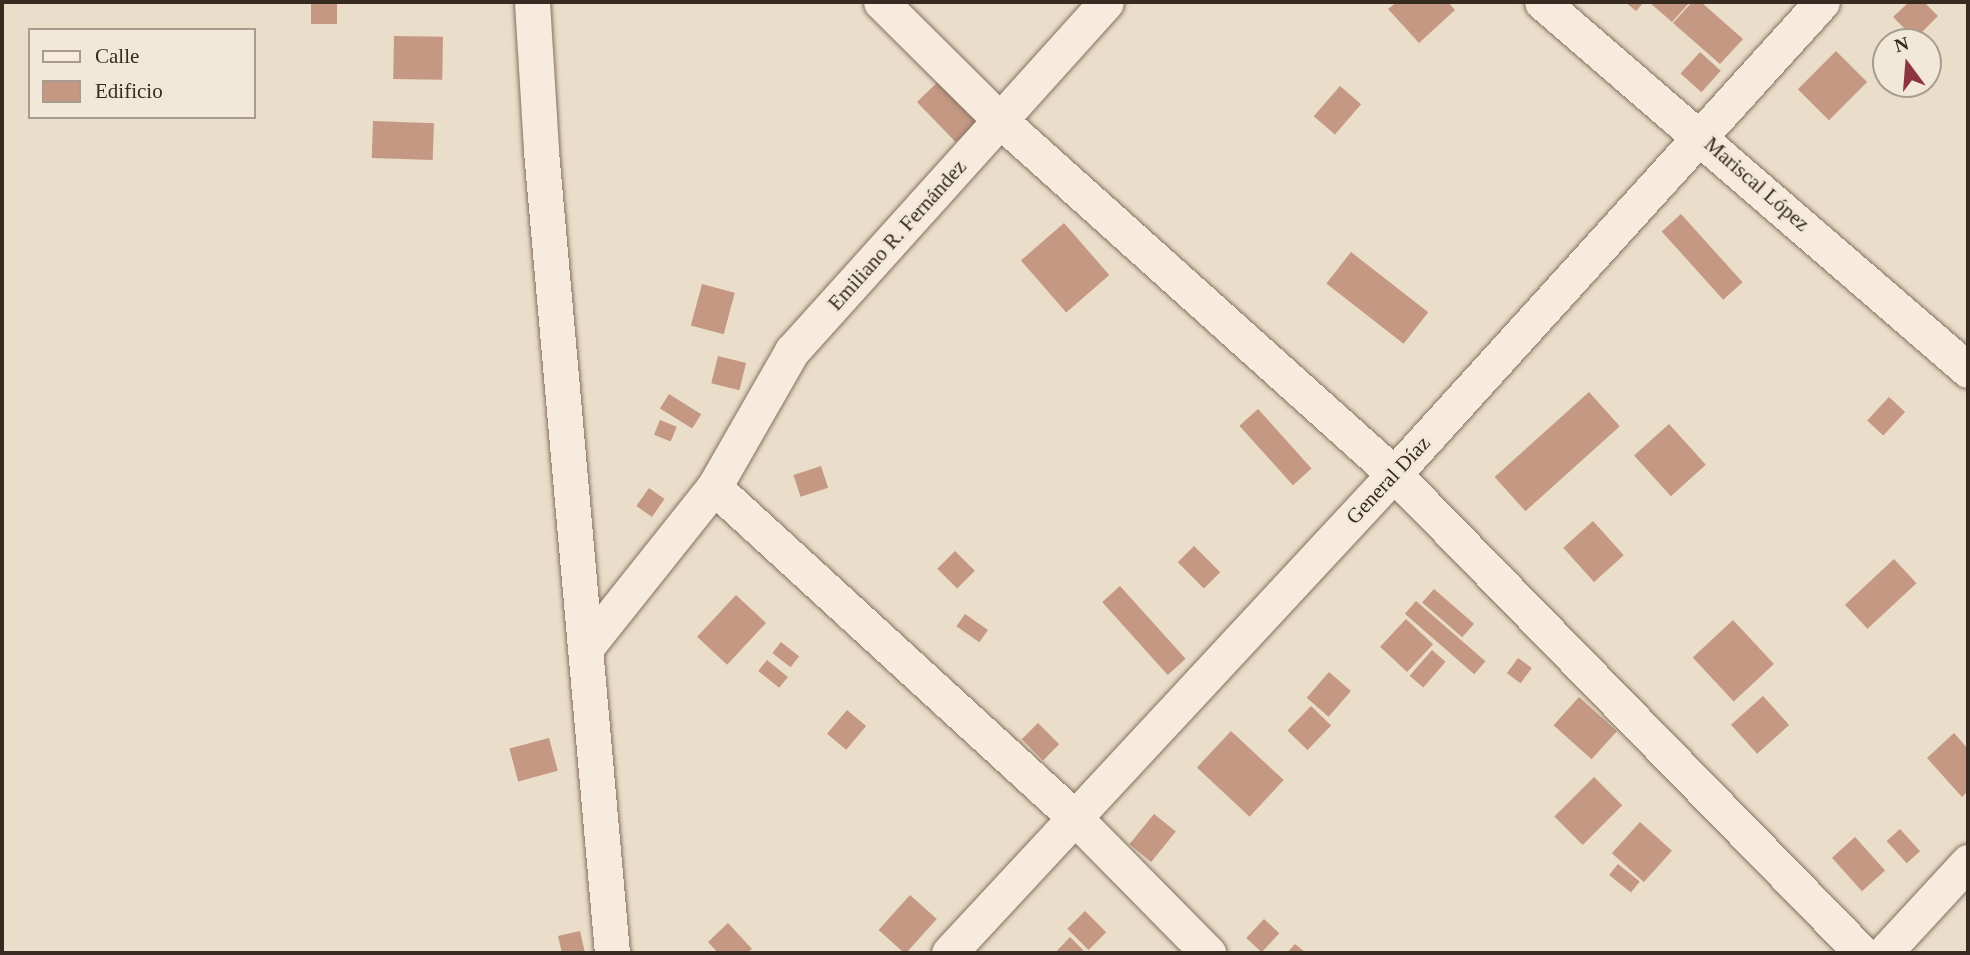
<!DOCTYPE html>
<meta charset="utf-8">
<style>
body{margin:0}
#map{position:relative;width:1970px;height:955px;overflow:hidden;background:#eaddc9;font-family:"Times New Roman",serif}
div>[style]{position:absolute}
.building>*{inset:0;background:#c49883;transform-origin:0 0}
.roads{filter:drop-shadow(0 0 2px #857060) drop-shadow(0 0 2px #857060)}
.street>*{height:35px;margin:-17.5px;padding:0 17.5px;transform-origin:17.5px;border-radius:17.5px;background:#f6ebdc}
span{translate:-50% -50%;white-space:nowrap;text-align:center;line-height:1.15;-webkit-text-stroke:5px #f2e8d8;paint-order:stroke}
.street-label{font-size:21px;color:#372a21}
.frame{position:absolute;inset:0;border:4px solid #372a21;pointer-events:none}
.legend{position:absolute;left:28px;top:28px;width:228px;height:91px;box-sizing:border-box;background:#f2e8d8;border:2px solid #a79c8f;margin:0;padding:9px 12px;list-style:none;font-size:21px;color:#372a21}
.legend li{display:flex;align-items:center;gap:14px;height:35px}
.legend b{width:35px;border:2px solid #a79c8f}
.north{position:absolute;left:1872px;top:28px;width:70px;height:70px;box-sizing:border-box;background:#f2e8d8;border:2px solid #a79c8f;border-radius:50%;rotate:344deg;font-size:19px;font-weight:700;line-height:28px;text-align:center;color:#372a21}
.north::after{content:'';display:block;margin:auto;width:24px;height:32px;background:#8d363f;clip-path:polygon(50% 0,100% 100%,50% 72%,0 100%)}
</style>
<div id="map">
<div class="building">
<i style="left:311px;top:2px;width:26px;height:22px"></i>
<i style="clip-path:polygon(1397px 2px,1448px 2px,1455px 10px,1419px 43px,1388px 9px)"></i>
<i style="clip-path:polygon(1625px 2px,1644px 2px,1636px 11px)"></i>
<i style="clip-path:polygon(1649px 2px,1690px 2px,1672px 22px)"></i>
<i style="clip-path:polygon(1692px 2px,1701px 2px,1743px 39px,1720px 64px,1673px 23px)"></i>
<i style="clip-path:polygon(1909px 2px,1924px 2px,1938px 16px,1915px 39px,1893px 17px)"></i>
<i style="left:394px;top:36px;width:49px;height:43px;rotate:1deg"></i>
<i style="left:1836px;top:51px;width:44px;height:54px;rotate:45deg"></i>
<i style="left:1700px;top:52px;width:28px;height:29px;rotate:42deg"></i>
<i style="left:945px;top:75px;width:56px;height:39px;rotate:46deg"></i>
<i style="left:1340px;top:86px;width:28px;height:40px;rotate:41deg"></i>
<i style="left:373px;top:121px;width:61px;height:37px;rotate:2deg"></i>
<i style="left:1681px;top:214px;width:92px;height:26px;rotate:48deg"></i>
<i style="left:1064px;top:223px;width:69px;height:57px;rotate:49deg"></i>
<i style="left:1351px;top:252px;width:98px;height:40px;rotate:38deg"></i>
<i style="left:702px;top:284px;width:34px;height:43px;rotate:15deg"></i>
<i style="left:718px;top:356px;width:29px;height:28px;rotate:14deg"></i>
<i style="left:1589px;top:392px;width:46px;height:127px;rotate:48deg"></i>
<i style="left:669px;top:394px;width:38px;height:17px;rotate:32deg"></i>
<i style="left:1889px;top:397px;width:22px;height:32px;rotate:43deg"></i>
<i style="left:1258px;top:409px;width:80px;height:25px;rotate:48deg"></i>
<i style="left:660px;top:420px;width:18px;height:16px;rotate:22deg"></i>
<i style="left:1669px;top:424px;width:55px;height:47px;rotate:48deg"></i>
<i style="left:821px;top:466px;width:23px;height:29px;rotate:72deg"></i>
<i style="left:649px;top:488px;width:19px;height:22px;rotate:35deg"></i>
<i style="left:1593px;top:521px;width:46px;height:40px;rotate:48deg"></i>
<i style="left:1194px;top:546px;width:37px;height:23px;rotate:45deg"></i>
<i style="left:955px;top:551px;width:28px;height:25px;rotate:45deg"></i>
<i style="left:1894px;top:559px;width:33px;height:67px;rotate:47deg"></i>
<i style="left:1120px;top:586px;width:98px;height:24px;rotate:48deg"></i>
<i style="left:1434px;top:589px;width:53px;height:18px;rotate:41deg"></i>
<i style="left:736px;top:595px;width:41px;height:57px;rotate:43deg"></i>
<i style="left:1416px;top:601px;width:92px;height:17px;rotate:41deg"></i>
<i style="left:965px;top:614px;width:28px;height:15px;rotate:35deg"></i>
<i style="left:1406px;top:619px;width:37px;height:38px;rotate:43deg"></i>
<i style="left:1733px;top:620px;width:60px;height:55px;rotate:47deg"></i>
<i style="left:781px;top:642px;width:23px;height:14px;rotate:38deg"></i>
<i style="left:1432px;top:650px;width:18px;height:34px;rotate:41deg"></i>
<i style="left:1518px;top:658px;width:17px;height:19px;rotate:36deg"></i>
<i style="left:767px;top:660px;width:27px;height:14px;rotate:39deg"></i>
<i style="left:1329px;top:672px;width:29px;height:34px;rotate:41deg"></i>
<i style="left:1763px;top:696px;width:39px;height:43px;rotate:48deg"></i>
<i style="left:1579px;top:697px;width:51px;height:38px;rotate:42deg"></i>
<i style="left:1311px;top:706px;width:28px;height:34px;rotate:44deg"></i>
<i style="left:847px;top:710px;width:25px;height:31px;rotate:40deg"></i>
<i style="left:1038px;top:723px;width:30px;height:23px;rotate:45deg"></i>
<i style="left:1231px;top:731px;width:72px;height:50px;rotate:43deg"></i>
<i style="clip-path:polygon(1954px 733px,1968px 749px,1968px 791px,1962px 797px,1927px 758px)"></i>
<i style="left:549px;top:738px;width:34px;height:41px;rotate:75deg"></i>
<i style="left:1594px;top:777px;width:40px;height:56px;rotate:45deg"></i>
<i style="left:1154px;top:814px;width:28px;height:39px;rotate:39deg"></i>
<i style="left:1640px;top:822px;width:43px;height:42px;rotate:42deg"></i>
<i style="left:1900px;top:829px;width:30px;height:18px;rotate:48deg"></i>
<i style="left:1855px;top:837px;width:45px;height:31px;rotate:48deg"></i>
<i style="left:1618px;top:864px;width:28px;height:14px;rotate:39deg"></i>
<i style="left:910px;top:895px;width:36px;height:47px;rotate:42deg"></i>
<i style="left:1085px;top:911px;width:30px;height:25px;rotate:45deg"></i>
<i style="left:1264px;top:919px;width:21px;height:26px;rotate:43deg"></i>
<i style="clip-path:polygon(728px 923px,752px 949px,747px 953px,718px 953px,708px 942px)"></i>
<i style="clip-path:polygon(580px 931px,585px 953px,562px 953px,558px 936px)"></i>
<i style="clip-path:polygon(1070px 937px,1086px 953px,1055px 953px)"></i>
<i style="clip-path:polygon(1295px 944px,1306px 953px,1287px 953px)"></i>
</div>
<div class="roads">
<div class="street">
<i style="left:532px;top:2px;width:149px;rotate:86.5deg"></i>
<i style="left:541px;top:151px;width:805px;rotate:84.94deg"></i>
<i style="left:881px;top:2px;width:169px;rotate:44.8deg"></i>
<i style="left:1001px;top:121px;width:528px;rotate:41.93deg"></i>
<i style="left:1394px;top:474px;width:670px;rotate:45.67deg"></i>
<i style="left:1542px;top:2px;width:563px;rotate:40.82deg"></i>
<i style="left:714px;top:487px;width:490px;rotate:42.5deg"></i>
<i style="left:1075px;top:818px;width:190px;rotate:45.4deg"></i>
<i style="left:585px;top:649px;width:207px;rotate:-51.5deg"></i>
<i style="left:714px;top:487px;width:157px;rotate:-60.2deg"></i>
<i style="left:792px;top:351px;width:469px;rotate:-48deg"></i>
<i style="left:949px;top:953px;width:654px;rotate:-47.11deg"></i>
<i style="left:1394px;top:474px;width:637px;rotate:-47.8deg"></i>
<i style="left:1884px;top:953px;width:124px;rotate:-47.3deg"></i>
</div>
</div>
<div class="street-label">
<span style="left:1757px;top:184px;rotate:41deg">Mariscal López</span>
<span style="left:897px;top:235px;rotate:-48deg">Emiliano R. Fernández</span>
<span style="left:1388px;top:480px;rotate:-47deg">General Díaz</span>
</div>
<div class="frame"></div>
<ul class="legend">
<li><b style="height:9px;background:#f6ebdc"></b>Calle</li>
<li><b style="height:19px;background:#c49883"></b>Edificio</li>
</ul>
<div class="north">N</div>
</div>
